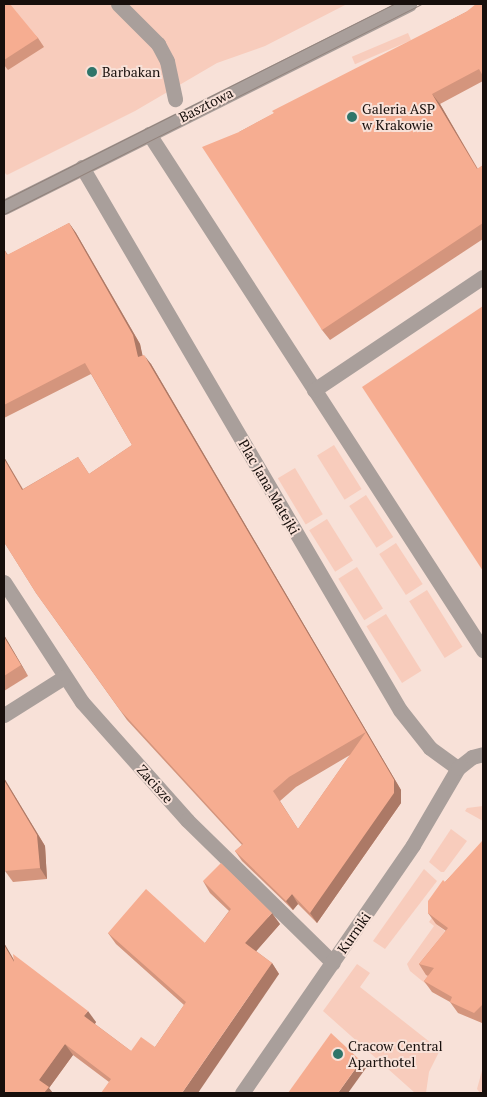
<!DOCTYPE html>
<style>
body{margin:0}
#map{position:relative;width:487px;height:1097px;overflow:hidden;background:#f8e1d8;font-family:"PT Serif",serif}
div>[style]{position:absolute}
.green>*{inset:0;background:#f8ccbc;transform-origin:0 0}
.street>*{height:15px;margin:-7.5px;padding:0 7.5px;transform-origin:7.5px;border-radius:7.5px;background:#a99f9b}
.tram>*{height:1px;margin:-0.5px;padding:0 0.5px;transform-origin:0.5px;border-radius:0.5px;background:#92827b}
.wall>*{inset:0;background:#d4957d}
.shaded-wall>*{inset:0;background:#ac7966}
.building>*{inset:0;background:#f6ad91}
.dots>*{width:14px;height:14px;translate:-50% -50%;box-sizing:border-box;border:2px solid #f8e1d8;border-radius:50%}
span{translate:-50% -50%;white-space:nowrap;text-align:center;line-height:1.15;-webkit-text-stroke:4px #f8e1d8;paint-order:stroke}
.poi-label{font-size:14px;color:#170f0c}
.left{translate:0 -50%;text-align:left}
.street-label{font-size:14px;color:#170f0c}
.frame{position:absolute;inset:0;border:5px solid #170f0c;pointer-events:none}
</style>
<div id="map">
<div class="green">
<i style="clip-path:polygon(4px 4px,347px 4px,265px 46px,217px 63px,135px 111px,7px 175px,4px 172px)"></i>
<i style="left:408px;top:33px;width:8px;height:61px;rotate:67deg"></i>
<i style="left:334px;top:445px;width:52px;height:20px;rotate:58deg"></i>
<i style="left:295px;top:468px;width:54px;height:20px;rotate:59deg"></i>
<i style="left:366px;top:495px;width:50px;height:20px;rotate:57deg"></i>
<i style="left:327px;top:519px;width:49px;height:21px;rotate:58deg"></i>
<i style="left:396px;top:543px;width:49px;height:20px;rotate:57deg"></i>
<i style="left:357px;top:567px;width:49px;height:22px;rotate:58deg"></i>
<i style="left:427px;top:590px;width:67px;height:21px;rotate:58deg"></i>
<i style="left:386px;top:614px;width:67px;height:23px;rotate:58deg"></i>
<i style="clip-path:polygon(483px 806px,483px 821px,465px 811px,467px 808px)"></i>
<i style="clip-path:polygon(451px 829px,467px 841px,444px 872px,441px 872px,429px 862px)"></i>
<i style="clip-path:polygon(424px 869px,437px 881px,385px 949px,373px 941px)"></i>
<i style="clip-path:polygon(435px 913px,436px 924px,445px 931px,455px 930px,432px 989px,410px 971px,407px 964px,434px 926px,429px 922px)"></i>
<i style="clip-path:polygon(357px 964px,370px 973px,360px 987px,440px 1050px,429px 1072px,426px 1093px,415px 1093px,323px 1011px)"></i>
<i style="clip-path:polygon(483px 1067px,483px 1093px,480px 1093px,477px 1089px)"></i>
</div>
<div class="street">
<i style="left:118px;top:4px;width:57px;rotate:45deg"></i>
<i style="left:158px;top:44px;width:19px;rotate:62deg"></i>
<i style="left:167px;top:61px;width:39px;rotate:78deg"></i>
<i style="left:149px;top:134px;width:615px;rotate:57.09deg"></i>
<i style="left:82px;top:167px;width:629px;rotate:59.65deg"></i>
<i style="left:400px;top:710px;width:48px;rotate:51.7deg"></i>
<i style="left:430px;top:748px;width:34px;rotate:36deg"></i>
<i style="left:4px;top:207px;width:453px;rotate:-26.6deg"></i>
<i style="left:314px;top:390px;width:203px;rotate:-33.8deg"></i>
<i style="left:4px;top:582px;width:143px;rotate:57deg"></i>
<i style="left:82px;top:702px;width:158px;rotate:48.3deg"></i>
<i style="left:187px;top:820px;width:204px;rotate:44.4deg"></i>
<i style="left:4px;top:715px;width:71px;rotate:-32.3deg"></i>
<i style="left:242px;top:1093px;width:301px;rotate:-55.4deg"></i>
<i style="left:413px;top:845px;width:89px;rotate:-59.7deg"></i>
<i style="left:458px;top:768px;width:18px;rotate:-38deg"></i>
<i style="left:472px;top:757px;width:11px;rotate:-15deg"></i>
</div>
<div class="tram">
<i style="left:4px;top:200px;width:436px;rotate:-26.7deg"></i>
<i style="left:4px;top:214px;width:467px;rotate:-26.7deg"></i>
</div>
<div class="wall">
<i style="clip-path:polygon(4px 4px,38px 38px,44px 47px,8px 70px,4px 65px)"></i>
<i style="clip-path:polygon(483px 4px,483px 81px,440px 104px,478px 169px,483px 165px,483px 239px,330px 340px,322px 330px,239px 132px,466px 12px)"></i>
<i style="clip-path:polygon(evenodd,69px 223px,76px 233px,140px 344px,142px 355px,151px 364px,401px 790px,401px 803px,317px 923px,298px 904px,293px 910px,242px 861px,235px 851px,242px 845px,127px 720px,36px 593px,4px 542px,4px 457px,23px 489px,78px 457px,89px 474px,132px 445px,91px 374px,4px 418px,4px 249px,8px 255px,69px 223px,350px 755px,298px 829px,280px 801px,296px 787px,350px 755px)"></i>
<i style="clip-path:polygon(4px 635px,28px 676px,4px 691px)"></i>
<i style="clip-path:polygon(4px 778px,45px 846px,47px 879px,13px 882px,5px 871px,4px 860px)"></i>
<i style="clip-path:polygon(483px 842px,483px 1022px,482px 1023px,458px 1013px,450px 1002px,432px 992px,424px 981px,428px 976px,426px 975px,419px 964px,446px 931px,436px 924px,428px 913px,445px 882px)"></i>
<i style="clip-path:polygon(203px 881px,280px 924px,256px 951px,272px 963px,279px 974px,109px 1082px,73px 1055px,49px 1088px,4px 1093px,4px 943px,14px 960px,96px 1022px,95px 1024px,131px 1051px,155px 1047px,184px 1005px,116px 944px,108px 933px,205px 943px,229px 911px,210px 893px)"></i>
</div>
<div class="shaded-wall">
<i style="clip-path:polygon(432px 94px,440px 104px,483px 179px)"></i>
<i style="clip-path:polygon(69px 223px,76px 233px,140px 344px,145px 366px,138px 357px)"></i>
<i style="clip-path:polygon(144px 355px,151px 364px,401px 790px,401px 803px,317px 923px,310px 913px,394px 780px)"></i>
<i style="clip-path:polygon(4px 457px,28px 499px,22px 490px,4px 459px)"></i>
<i style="clip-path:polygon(4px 635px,28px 676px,21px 665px,4px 637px)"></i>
<i style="clip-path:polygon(4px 778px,45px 846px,47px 879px,40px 868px,4px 780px)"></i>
<i style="clip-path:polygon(292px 894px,298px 904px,293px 910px,286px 901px)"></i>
<i style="clip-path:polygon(272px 913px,280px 924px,253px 955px,245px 943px)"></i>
<i style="clip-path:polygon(4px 943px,22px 974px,14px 962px,4px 945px)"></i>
<i style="clip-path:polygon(272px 963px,279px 974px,198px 1093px,182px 1093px)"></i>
<i style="clip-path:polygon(88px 1011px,96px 1022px,92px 1028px,84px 1016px)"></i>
<i style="clip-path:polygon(65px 1044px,73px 1055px,49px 1088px,53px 1093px,44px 1093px,39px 1080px)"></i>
<i style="clip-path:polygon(361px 1061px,366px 1068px,348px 1093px,338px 1093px)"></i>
</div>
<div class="building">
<i style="clip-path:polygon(4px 4px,10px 4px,38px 38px,4px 60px)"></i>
<i style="clip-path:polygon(476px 4px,483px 4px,483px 76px,479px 69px,432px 94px,477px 169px,483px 165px,483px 223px,322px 330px,202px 147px,239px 132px,274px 113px,272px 111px,466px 12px)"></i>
<i style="clip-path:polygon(evenodd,69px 223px,133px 335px,138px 357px,144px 355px,394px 780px,394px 793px,310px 913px,292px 894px,286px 901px,235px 851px,243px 844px,120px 710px,36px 593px,4px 542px,4px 459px,22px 490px,78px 457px,89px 474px,132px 445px,85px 363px,4px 405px,4px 249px,7px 255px,69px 223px,366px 732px,298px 829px,273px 791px,289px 777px,366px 732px)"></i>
<i style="clip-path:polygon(483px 306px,483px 571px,362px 387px)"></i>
<i style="clip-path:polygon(4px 637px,21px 665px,4px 676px)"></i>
<i style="clip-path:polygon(4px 780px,37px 835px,40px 868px,5px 871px,4px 860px)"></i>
<i style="clip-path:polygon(482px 841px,483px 842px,483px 1004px,474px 1013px,450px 1002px,452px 997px,424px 981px,434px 968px,419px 964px,448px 928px,428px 913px,428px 901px,443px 880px,445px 882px)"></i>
<i style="clip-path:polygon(221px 863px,272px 913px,245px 943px,272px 963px,182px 1093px,101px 1093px,111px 1079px,65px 1044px,39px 1080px,49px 1087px,44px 1093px,4px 1093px,4px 945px,14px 962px,13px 954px,88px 1011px,84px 1016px,131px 1051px,141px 1037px,155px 1047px,186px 1002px,108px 933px,146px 889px,205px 943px,231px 909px,203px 881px)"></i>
<i style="clip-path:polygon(331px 1033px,361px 1061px,338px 1093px,288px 1093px)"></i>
</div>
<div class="dots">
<i style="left:92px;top:72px;background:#2f756a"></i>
<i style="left:352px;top:117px;background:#2f756a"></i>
<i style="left:338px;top:1054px;background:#2f756a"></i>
</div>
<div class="poi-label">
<span class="left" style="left:102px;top:72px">Barbakan</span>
<span class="left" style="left:362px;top:117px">Galeria ASP<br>w Krakowie</span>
<span class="left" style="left:348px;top:1054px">Cracow Central<br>Aparthotel</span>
</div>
<div class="street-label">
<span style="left:206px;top:105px;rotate:-27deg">Basztowa</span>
<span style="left:269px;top:487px;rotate:60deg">Plac Jana Matejki</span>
<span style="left:155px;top:784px;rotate:48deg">Zacisze</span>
<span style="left:354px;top:933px;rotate:-55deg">Kurniki</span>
</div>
<div class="frame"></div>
</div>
